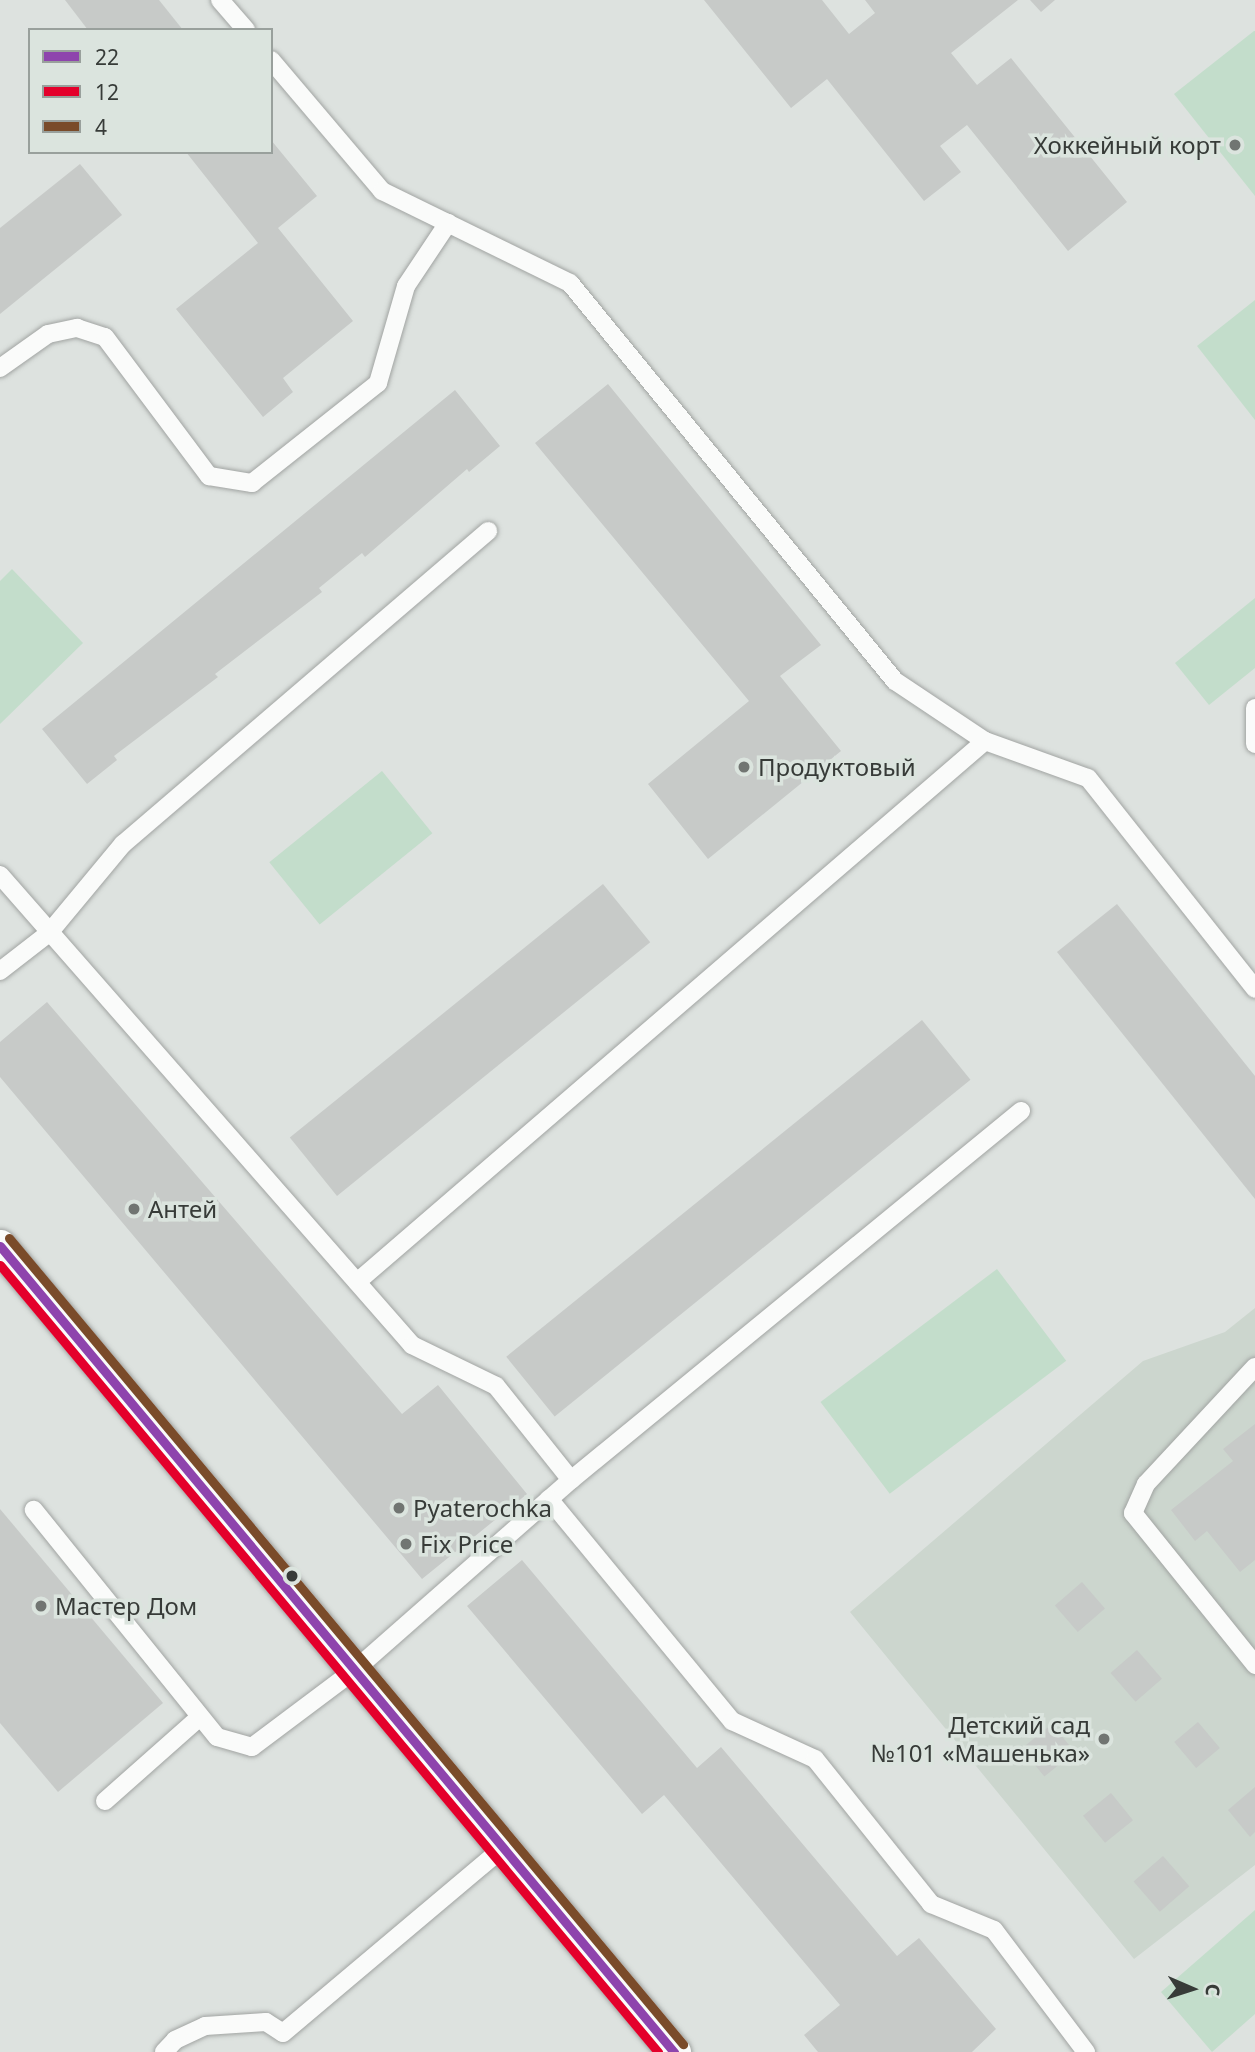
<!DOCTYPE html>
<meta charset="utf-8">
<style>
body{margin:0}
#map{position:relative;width:1255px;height:2052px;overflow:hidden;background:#dde2df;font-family:"Noto Sans",sans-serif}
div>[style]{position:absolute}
.built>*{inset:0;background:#ccd6ce}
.green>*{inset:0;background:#c3ddcb;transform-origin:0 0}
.building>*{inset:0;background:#c7cac8;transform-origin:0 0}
.roads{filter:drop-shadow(0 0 2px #a1a4a2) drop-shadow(0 0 2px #a1a4a2)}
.lane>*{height:18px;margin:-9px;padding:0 9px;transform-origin:9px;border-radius:9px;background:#fafbfa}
.street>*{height:33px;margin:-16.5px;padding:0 16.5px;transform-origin:16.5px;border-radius:16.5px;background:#fafbfa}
.bus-1>*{height:9px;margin:-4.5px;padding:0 4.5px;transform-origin:4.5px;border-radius:4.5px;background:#8e44ad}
.bus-2>*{height:9px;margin:-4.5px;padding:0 4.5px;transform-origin:4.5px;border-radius:4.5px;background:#e4002b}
.bus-3>*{height:9px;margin:-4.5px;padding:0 4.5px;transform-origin:4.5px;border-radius:4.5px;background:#7a4b2a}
.dots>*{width:19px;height:19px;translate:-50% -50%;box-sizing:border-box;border:4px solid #dbe4de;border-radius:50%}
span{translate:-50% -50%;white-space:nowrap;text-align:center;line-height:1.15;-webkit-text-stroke:7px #dbe4de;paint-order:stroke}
.poi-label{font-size:24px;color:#373b38}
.right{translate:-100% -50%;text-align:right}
.left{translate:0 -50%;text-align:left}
.legend{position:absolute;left:28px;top:28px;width:245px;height:126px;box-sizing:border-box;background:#dbe4de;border:2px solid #99a09c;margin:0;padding:9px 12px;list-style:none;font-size:21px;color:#373b38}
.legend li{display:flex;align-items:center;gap:14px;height:35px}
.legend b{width:35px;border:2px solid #99a09c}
.north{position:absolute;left:1157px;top:1954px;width:70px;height:70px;-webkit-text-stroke:5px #dbe4de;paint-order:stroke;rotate:93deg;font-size:19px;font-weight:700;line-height:28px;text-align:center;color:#373b38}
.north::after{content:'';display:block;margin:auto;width:24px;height:32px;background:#373b38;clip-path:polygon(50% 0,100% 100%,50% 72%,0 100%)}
</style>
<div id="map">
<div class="built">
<i style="clip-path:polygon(1255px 1308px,1255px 1865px,1134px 1959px,850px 1612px,1143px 1361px,1225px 1332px)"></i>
</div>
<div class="green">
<i style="clip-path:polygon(1254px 31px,1255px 31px,1255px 196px,1174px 94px)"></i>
<i style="clip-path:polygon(1255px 300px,1255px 420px,1197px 346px)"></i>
<i style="clip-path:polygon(12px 569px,83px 643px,0 724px,0 581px)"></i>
<i style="clip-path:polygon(1255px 598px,1255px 668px,1209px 705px,1175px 663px)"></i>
<i style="left:382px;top:771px;width:80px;height:145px;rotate:51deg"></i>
<i style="left:997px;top:1269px;width:115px;height:221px;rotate:53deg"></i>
<i style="clip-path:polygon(1255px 1910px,1255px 2014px,1212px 2052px,1161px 1992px)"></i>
</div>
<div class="building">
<i style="clip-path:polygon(65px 0,159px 0,183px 30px,88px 30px)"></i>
<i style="clip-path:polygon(704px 0,822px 0,849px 34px,875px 13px,865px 0,1018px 0,951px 53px,977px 85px,1011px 58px,1127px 202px,1068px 251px,967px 125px,940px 146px,961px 172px,924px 201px,827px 79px,791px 108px)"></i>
<i style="clip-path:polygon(1030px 0,1055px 0,1041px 12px)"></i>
<i style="clip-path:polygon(271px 140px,317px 196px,278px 228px,353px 321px,283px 378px,293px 392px,263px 417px,176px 309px,258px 243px,186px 152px,271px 152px)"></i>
<i style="clip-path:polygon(80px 164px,122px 215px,0 314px,0 228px)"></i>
<i style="clip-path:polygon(608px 384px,821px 645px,780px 676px,841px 751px,708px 859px,648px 784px,749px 701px,535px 443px)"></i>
<i style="clip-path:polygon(455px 390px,500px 446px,469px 472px,467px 469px,365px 557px,362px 553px,319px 588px,322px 592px,215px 674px,218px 677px,114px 756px,117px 760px,87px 784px,42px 729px)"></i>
<i style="left:603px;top:884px;width:75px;height:403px;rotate:51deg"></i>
<i style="clip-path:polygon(1117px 904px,1255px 1076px,1255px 1199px,1057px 952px)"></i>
<i style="clip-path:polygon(47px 1002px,402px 1414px,438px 1385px,527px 1494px,422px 1579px,0 1077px,0 1042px)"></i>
<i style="left:922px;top:1020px;width:77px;height:535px;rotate:51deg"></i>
<i style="clip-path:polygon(1255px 1424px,1255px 1560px,1240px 1572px,1207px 1531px,1195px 1541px,1171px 1510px,1233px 1461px,1223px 1449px)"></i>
<i style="clip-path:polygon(0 1509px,163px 1703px,58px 1792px,0 1723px)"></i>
<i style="clip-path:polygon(522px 1560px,697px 1768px,721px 1747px,897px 1956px,919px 1938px,996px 2029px,972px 2052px,818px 2052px,804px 2035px,840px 2005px,664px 1795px,642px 1814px,467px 1606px)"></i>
<i style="left:1082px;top:1582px;width:35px;height:36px;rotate:49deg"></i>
<i style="left:1137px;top:1650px;width:38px;height:35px;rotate:49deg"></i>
<i style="left:1198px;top:1722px;width:34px;height:31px;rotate:50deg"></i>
<i style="left:1052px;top:1724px;width:36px;height:39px;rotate:51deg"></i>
<i style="clip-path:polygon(1255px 1787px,1255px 1832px,1250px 1837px,1228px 1810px)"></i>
<i style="left:1111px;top:1793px;width:35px;height:36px;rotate:51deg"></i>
<i style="left:1163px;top:1856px;width:40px;height:39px;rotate:49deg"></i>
</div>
<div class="roads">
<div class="lane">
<i style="left:220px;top:0;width:40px;rotate:49deg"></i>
<i style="left:271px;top:60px;width:172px;rotate:49.7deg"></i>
<i style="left:382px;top:191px;width:209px;rotate:26.1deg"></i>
<i style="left:570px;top:283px;width:514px;rotate:50.77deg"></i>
<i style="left:895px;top:681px;width:108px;rotate:33.7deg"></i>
<i style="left:985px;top:741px;width:109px;rotate:19.8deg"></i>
<i style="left:1088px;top:778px;width:269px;rotate:51.6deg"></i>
<i style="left:0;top:368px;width:59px;rotate:-35.3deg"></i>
<i style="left:48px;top:334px;width:30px;rotate:-12deg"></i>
<i style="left:77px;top:328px;width:29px;rotate:18deg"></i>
<i style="left:105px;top:337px;width:174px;rotate:53.2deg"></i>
<i style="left:209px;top:476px;width:44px;rotate:9.2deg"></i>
<i style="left:252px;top:483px;width:161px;rotate:-38.4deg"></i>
<i style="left:378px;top:383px;width:101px;rotate:-73.9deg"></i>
<i style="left:406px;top:286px;width:76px;rotate:-56.3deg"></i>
<i style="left:1255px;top:708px;width:36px;rotate:90deg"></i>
<i style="left:0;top:875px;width:625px;rotate:48.76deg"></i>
<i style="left:412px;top:1345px;width:93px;rotate:26deg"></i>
<i style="left:496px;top:1386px;width:120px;rotate:51.4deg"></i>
<i style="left:571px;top:1480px;width:286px;rotate:138.7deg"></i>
<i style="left:356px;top:1669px;width:130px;rotate:143.1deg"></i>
<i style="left:252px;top:1747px;width:36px;rotate:-164deg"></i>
<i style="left:217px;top:1737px;width:292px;rotate:-128.9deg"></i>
<i style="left:0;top:971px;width:62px;rotate:-37.8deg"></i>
<i style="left:49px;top:933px;width:116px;rotate:-50.3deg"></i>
<i style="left:123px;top:844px;width:481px;rotate:-40.6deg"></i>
<i style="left:357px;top:1282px;width:829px;rotate:-40.74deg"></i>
<i style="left:1255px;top:1367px;width:160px;rotate:133deg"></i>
<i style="left:1146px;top:1484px;width:32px;rotate:114deg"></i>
<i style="left:1133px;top:1513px;width:195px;rotate:51.2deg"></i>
<i style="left:571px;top:1480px;width:582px;rotate:-39.35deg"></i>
<i style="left:549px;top:1499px;width:288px;rotate:50.5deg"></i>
<i style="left:732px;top:1721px;width:91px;rotate:24.6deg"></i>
<i style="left:815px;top:1759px;width:186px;rotate:51.3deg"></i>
<i style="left:931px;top:1904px;width:68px;rotate:22.4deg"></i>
<i style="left:994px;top:1930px;width:153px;rotate:53deg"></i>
<i style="left:105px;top:1801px;width:127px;rotate:-41.5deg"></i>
<i style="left:164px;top:2052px;width:16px;rotate:-47deg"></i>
<i style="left:175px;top:2040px;width:33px;rotate:-25deg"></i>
<i style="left:205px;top:2026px;width:61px;rotate:-3.8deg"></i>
<i style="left:266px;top:2022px;width:20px;rotate:33deg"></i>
<i style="left:283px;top:2033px;width:289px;rotate:-40.1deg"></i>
</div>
<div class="street">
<i style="left:0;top:1246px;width:1051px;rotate:50.1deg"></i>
</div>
</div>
<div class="bus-1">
<i style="left:0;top:1246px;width:1051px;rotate:50.1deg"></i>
</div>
<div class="bus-2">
<i style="left:0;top:1265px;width:1026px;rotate:50.1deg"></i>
</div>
<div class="bus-3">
<i style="left:9px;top:1238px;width:1051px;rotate:50.1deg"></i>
</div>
<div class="dots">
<i style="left:1235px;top:145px;background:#717572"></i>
<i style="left:744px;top:767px;background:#717572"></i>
<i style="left:134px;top:1209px;background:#717572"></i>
<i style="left:399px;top:1508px;background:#717572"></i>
<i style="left:406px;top:1544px;background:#717572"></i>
<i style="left:292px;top:1576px;background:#373b38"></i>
<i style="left:41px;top:1606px;background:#717572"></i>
<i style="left:1104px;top:1739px;background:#717572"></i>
</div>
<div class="poi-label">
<span class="right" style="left:1221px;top:145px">Хоккейный корт</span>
<span class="left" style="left:758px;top:767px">Продуктовый</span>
<span class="left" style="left:148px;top:1209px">Антей</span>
<span class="left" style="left:413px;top:1508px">Pyaterochka</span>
<span class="left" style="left:420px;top:1544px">Fix Price</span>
<span class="left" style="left:55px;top:1606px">Мастер Дом</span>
<span class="right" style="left:1090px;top:1739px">Детский сад<br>№101 «Машенька»</span>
</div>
<ul class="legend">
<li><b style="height:9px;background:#8e44ad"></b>22</li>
<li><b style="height:9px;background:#e4002b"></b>12</li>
<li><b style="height:9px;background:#7a4b2a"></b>4</li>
</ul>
<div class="north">С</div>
</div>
